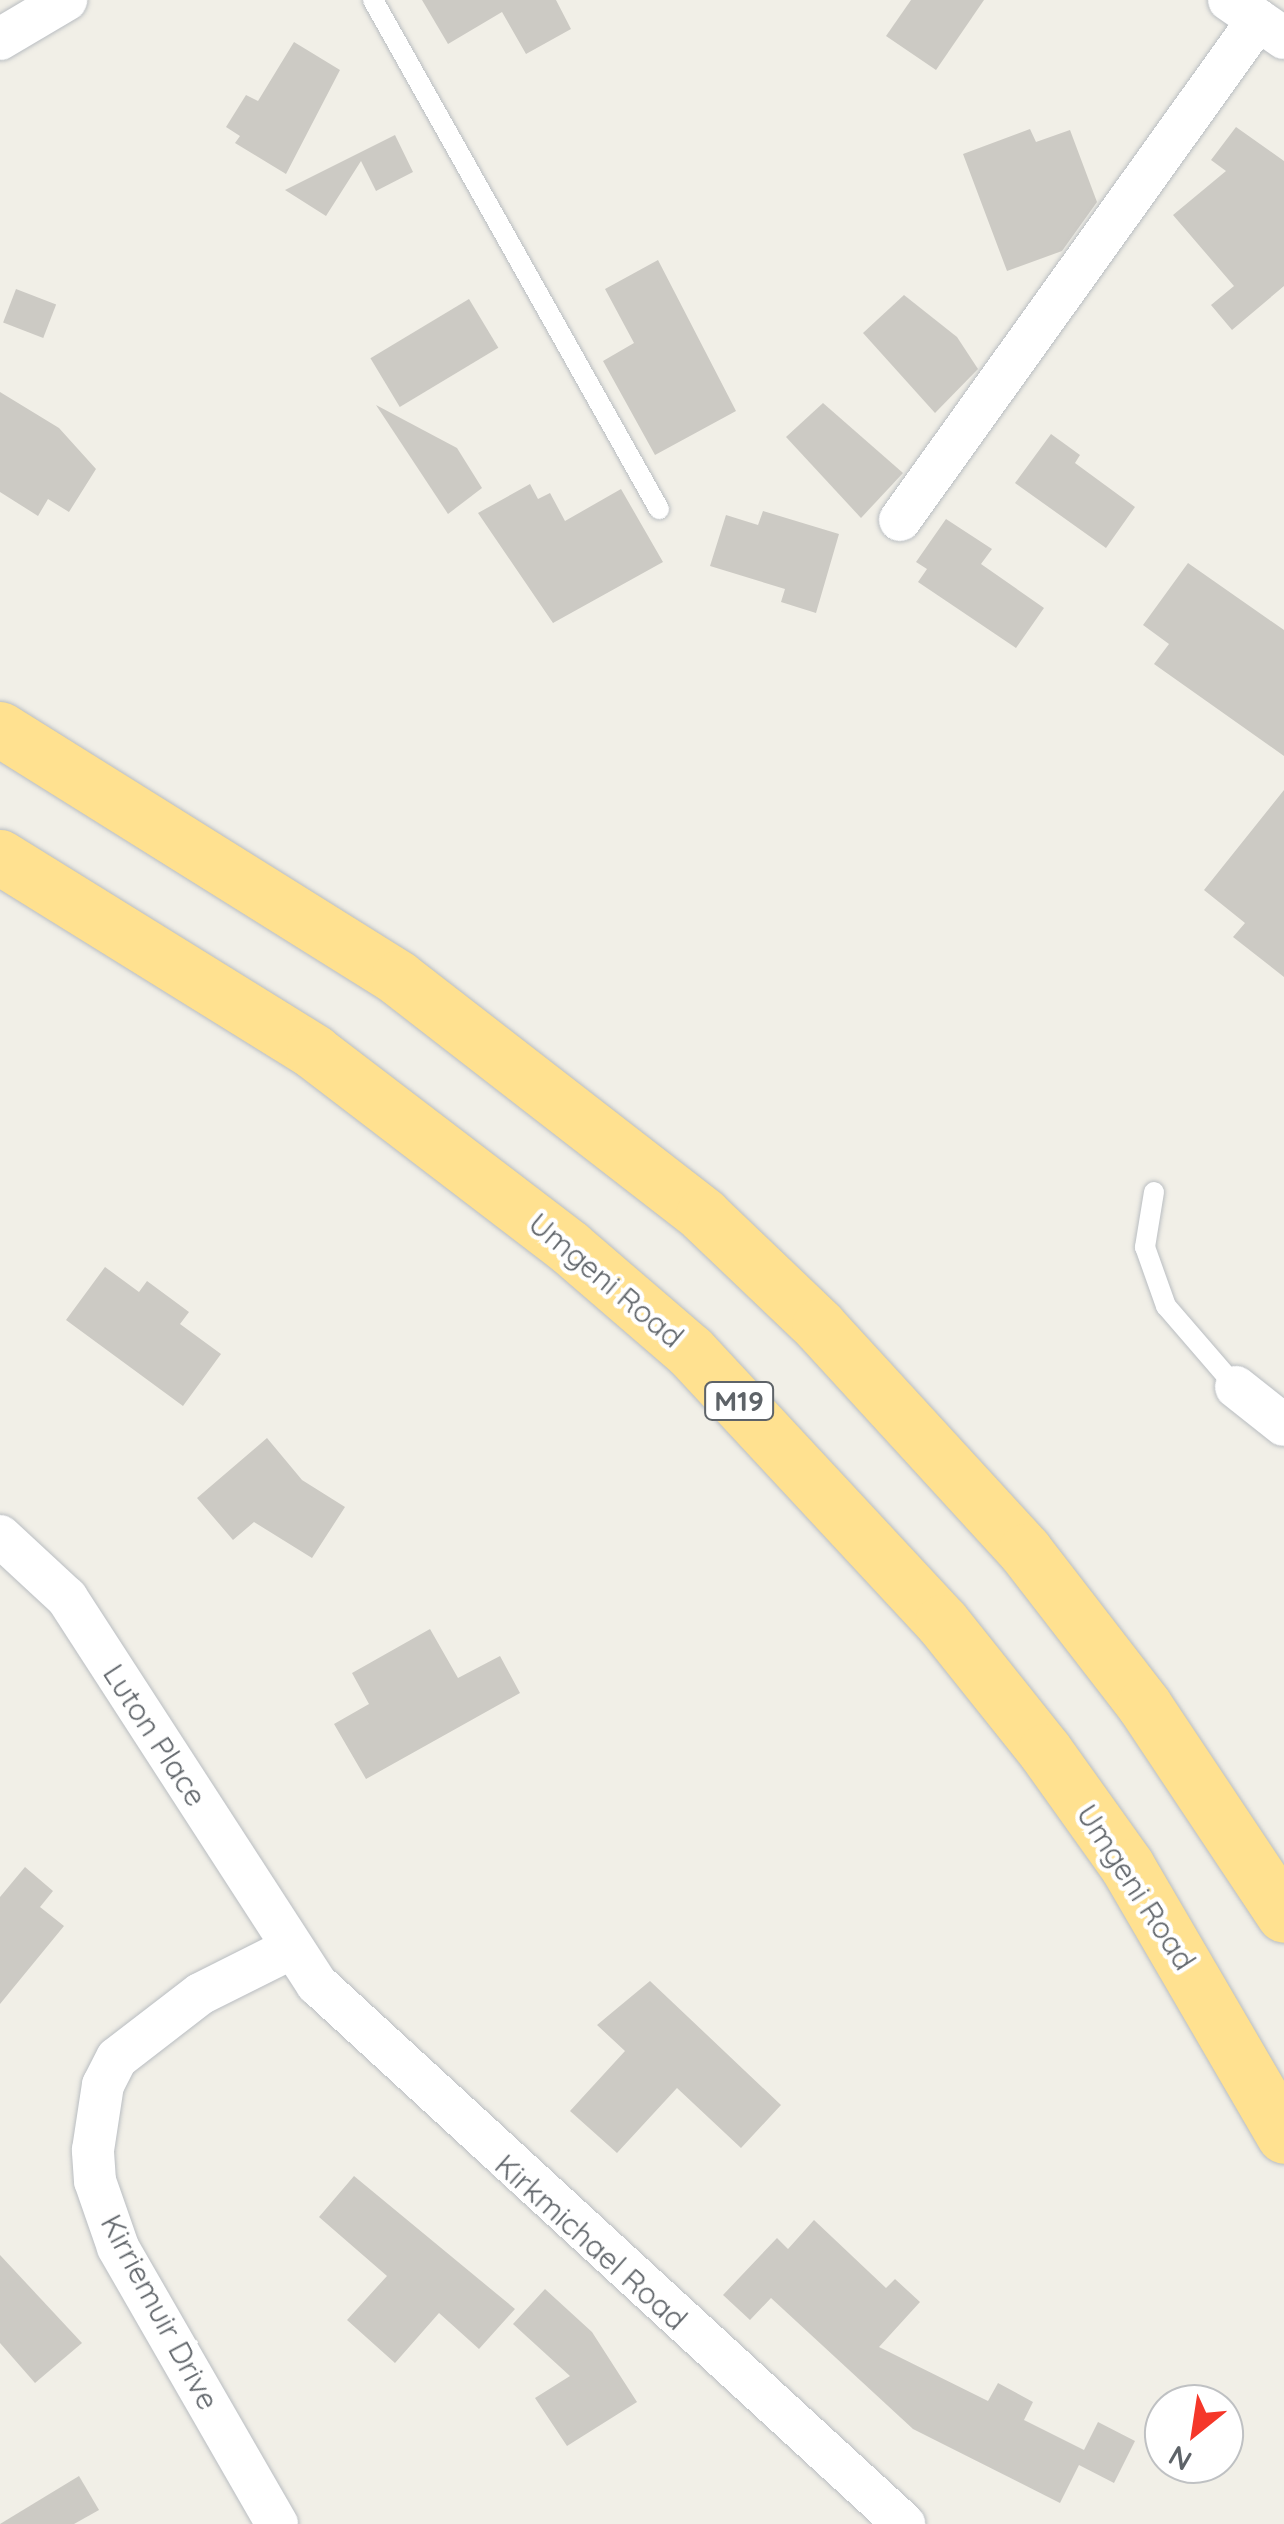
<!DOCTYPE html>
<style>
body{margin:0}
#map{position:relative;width:1284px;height:2524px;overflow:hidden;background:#f1efe7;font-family:Quicksand,sans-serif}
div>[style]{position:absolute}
.building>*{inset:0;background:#cccac4;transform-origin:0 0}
.roads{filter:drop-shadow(0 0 2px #b9bdc1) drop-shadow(0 0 2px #b9bdc1)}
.lane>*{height:20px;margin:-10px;padding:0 10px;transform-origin:10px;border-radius:10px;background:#fff}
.street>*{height:42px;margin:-21px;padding:0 21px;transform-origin:21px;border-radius:21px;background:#fff}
.highway>*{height:55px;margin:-27.5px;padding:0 27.5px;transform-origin:27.5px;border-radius:27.5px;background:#ffe190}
span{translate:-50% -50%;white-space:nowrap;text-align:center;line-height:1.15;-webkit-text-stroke:9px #fff;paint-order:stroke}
.shield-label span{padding:2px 8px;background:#fff;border:2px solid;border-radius:8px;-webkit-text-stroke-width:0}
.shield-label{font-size:28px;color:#5e6368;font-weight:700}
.street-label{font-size:30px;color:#5e6368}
.north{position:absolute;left:1144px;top:2384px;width:100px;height:100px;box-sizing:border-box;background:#fff;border:2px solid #bfc1c3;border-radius:50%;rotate:210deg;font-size:28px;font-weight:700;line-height:40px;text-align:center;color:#5e6368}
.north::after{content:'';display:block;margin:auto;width:35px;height:45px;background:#f53729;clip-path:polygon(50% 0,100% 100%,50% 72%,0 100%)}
</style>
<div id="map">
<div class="building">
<i style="clip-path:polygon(422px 0,556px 0,571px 29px,526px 54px,502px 12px,448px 44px)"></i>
<i style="clip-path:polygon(911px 0,984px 0,936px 70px,886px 36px)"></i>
<i style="clip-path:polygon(294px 42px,340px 70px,286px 174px,235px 143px,240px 136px,226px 127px,246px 95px,258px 101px)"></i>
<i style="clip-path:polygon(1236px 127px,1284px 161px,1284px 286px,1232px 330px,1211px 305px,1234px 286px,1173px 215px,1226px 171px,1211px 160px)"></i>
<i style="clip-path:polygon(1030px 129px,1036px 142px,1070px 130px,1097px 202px,1062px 251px,1007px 271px,963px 154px)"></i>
<i style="clip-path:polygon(395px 135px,413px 172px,376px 191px,361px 161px,326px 216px,285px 190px)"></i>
<i style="clip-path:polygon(658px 260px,736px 411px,655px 455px,603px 361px,634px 343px,605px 289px)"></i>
<i style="left:16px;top:289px;width:43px;height:36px;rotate:21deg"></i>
<i style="clip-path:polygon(904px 295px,957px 337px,978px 369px,935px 413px,863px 333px)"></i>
<i style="left:469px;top:299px;width:57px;height:115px;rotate:59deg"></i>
<i style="clip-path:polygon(0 392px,59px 428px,96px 469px,69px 512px,48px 499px,38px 516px,0 492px)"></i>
<i style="clip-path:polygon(823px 403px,903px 473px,861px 518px,786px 437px)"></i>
<i style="clip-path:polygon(376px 405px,457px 448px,482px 488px,448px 514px)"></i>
<i style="clip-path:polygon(1051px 434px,1080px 455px,1075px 463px,1135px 507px,1106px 548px,1015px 483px)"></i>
<i style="clip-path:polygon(530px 484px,538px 499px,550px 493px,565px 521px,621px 489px,663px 562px,553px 623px,478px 513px)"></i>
<i style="clip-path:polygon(763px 511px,839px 534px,816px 613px,781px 602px,785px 589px,710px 566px,726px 515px,758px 525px)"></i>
<i style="clip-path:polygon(946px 519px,992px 549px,981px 564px,1044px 608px,1016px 648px,918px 582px,927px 569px,916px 562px)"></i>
<i style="clip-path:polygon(1188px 563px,1284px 630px,1284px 756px,1154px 664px,1169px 644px,1143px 625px)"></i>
<i style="clip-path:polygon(1284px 790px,1284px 977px,1233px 937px,1245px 923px,1204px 890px)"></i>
<i style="clip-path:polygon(105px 1267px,139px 1292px,147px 1281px,189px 1312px,180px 1324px,221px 1354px,183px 1406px,66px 1320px)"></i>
<i style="clip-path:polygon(267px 1438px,302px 1480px,345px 1507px,312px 1558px,254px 1522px,233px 1540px,197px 1498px)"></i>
<i style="clip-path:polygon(430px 1629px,458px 1678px,500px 1656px,520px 1693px,366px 1779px,334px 1724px,369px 1704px,352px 1673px)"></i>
<i style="clip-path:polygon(25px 1867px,53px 1891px,40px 1907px,64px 1926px,0 2004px,0 1897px)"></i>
<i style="clip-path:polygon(650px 1981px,781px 2105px,741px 2148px,677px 2088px,617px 2153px,570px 2111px,625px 2051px,597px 2025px)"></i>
<i style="clip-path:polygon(354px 2176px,515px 2309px,479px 2349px,439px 2313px,395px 2363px,347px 2320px,387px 2276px,319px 2217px)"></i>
<i style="clip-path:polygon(814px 2220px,886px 2288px,895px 2279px,920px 2302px,879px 2347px,988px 2401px,998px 2383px,1033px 2402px,1024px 2420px,1084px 2450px,1098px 2422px,1135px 2441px,1114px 2483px,1079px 2465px,1060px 2503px,913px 2429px,771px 2298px,750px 2320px,723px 2295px,777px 2238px,788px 2249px)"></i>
<i style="clip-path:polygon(0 2255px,82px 2343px,35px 2383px,0 2343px)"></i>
<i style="clip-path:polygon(545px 2289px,592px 2332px,637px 2402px,567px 2446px,535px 2398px,570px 2376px,513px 2324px)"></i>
<i style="clip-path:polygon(79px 2476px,99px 2510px,74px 2524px,0 2524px)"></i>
</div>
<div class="roads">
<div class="lane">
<i style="left:373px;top:0;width:584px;rotate:60.67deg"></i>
<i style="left:1154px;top:1192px;width:56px;rotate:99.3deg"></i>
<i style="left:1145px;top:1247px;width:63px;rotate:70.4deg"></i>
<i style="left:1166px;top:1306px;width:107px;rotate:49.2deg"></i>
</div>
<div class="street">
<i style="left:1229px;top:0;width:67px;rotate:34.6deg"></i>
<i style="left:0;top:39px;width:77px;rotate:-30.6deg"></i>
<i style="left:900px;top:520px;width:615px;rotate:-54.4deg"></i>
<i style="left:1236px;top:1387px;width:61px;rotate:38.4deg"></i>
<i style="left:0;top:1536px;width:91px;rotate:42.8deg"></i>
<i style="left:67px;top:1598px;width:460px;rotate:57.1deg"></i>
<i style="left:317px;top:1984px;width:798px;rotate:42.61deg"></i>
<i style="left:277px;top:2524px;width:319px;rotate:-119.9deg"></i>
<i style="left:118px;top:2247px;width:70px;rotate:-109.2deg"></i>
<i style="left:95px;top:2181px;width:31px;rotate:-94deg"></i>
<i style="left:93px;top:2150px;width:66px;rotate:-81.3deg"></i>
<i style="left:103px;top:2085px;width:30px;rotate:-63deg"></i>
<i style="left:117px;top:2058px;width:105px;rotate:-37.6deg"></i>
<i style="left:200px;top:1994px;width:103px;rotate:-26.6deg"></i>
</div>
<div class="highway">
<i style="left:0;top:729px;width:469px;rotate:32deg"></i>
<i style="left:398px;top:978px;width:386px;rotate:37.8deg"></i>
<i style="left:703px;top:1215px;width:161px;rotate:43.7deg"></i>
<i style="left:819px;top:1326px;width:305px;rotate:47.5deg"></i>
<i style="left:1025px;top:1551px;width:195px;rotate:52.3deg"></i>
<i style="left:1144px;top:1705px;width:252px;rotate:56.3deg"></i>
<i style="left:0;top:857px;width:370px;rotate:31.8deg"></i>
<i style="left:314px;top:1052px;width:321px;rotate:37.4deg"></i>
<i style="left:569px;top:1247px;width:160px;rotate:40.7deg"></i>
<i style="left:690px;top:1351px;width:370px;rotate:47.1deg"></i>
<i style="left:942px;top:1622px;width:165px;rotate:51.4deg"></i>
<i style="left:1045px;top:1751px;width:141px;rotate:54.5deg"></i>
<i style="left:1127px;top:1866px;width:312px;rotate:59.8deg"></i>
</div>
</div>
<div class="shield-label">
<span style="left:739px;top:1401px">M19</span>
</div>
<div class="street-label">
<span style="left:606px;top:1280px;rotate:40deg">Umgeni Road</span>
<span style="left:155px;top:1735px;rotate:57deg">Luton Place</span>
<span style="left:1136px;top:1887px;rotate:57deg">Umgeni Road</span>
<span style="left:591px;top:2242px;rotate:42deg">Kirkmichael Road</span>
<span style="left:160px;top:2312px;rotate:62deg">Kirriemuir Drive</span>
</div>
<div class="north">N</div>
</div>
